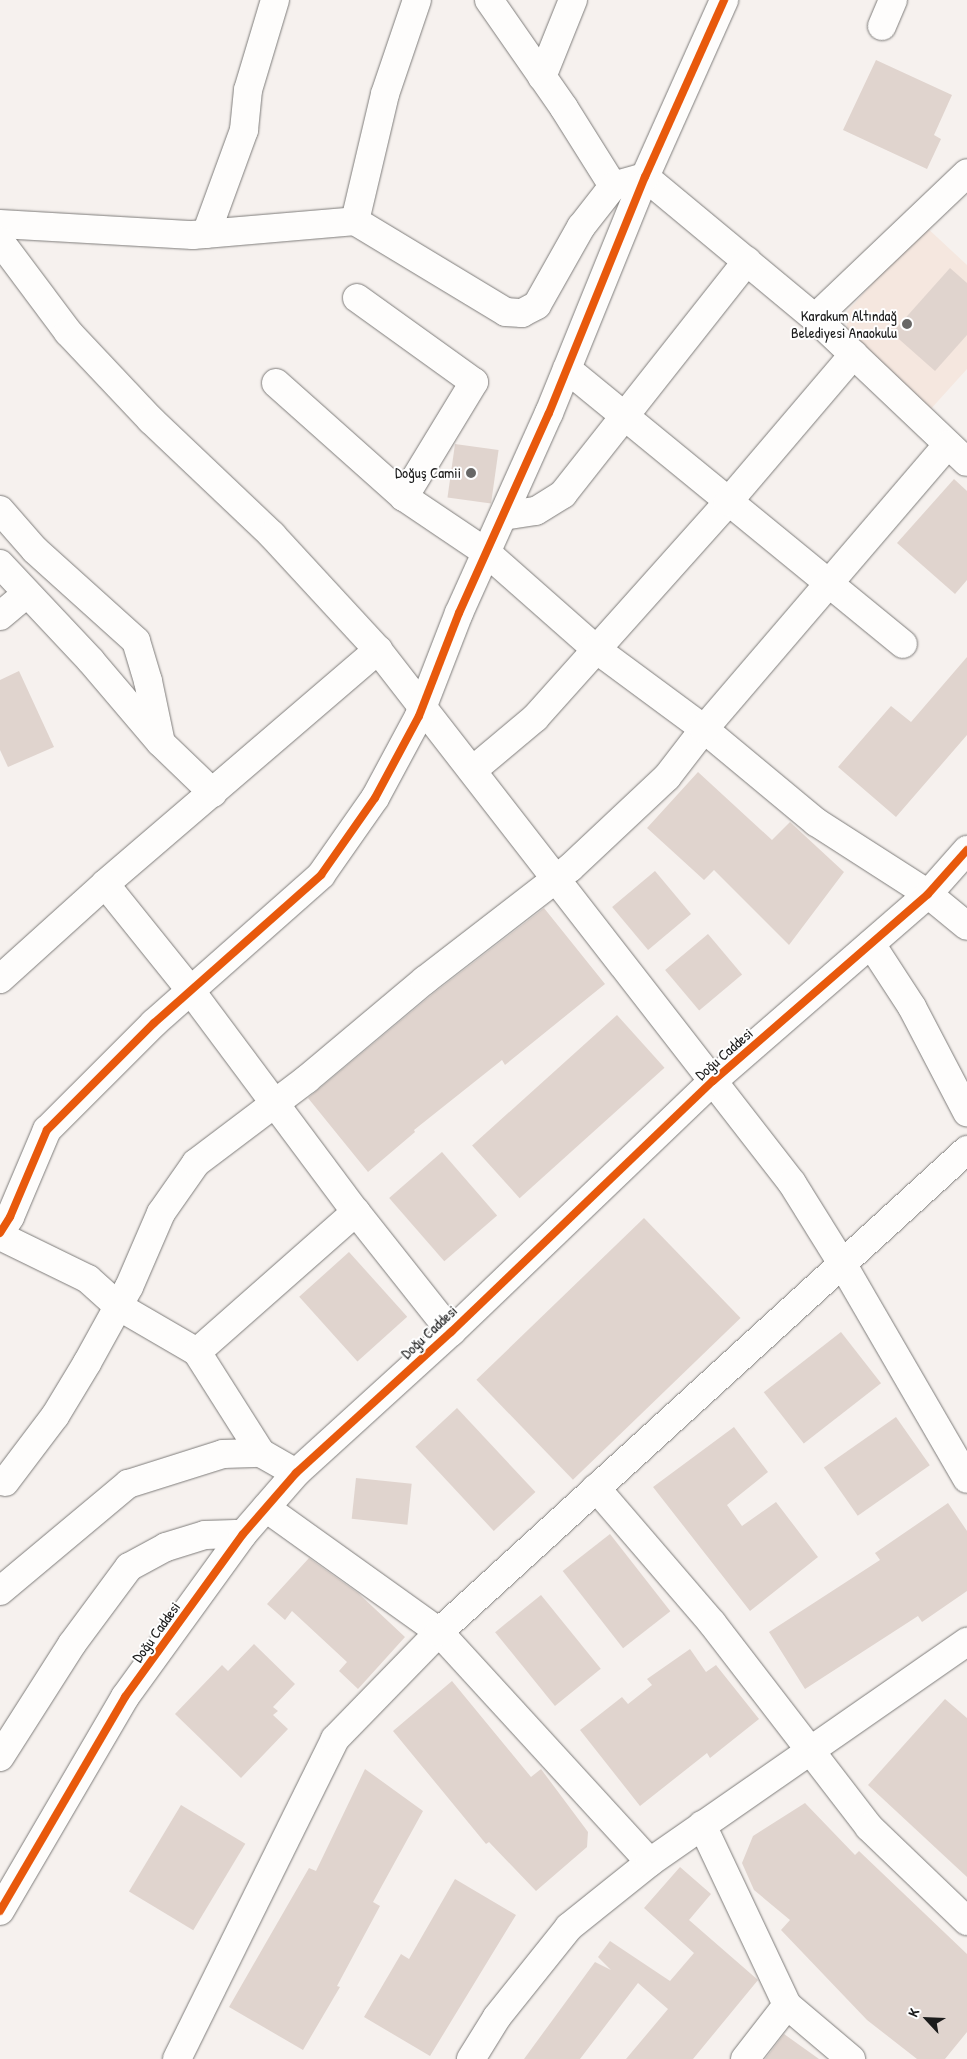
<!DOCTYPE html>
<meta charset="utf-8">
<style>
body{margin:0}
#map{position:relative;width:967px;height:2059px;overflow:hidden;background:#f6f1ee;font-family:"Patrick Hand",sans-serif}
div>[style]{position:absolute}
.built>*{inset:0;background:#f5e7df}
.building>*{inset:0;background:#e0d4ce;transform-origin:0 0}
.roads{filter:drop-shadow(0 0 1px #7e7c7a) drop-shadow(0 0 1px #7e7c7a)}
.minor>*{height:28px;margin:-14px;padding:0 14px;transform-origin:14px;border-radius:14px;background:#fefdfc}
.cycleway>*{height:8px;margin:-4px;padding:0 4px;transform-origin:4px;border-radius:4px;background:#e8590c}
.dots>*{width:14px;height:14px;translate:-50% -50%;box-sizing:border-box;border:2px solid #fff;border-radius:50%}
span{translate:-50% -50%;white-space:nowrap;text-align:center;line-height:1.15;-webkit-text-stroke:4px #fff;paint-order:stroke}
.poi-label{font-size:15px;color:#1c1c1c}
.right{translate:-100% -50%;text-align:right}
.street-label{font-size:15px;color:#1c1c1c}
.north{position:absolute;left:902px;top:1994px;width:50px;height:50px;-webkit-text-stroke:4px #fff;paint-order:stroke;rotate:295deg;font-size:14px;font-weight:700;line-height:20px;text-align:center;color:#1c1c1c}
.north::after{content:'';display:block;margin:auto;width:18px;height:22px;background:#1c1c1c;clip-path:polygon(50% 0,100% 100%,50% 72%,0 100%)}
</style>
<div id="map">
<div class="built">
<i style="clip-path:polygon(924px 225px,967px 265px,967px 369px,929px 411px,848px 335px,846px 313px)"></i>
</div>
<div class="building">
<i style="clip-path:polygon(876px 60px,952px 95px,934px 135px,941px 139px,927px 169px,843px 130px)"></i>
<i style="clip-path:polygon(950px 268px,967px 283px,967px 335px,935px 371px,892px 333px)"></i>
<i style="left:455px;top:444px;width:44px;height:54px;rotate:8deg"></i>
<i style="clip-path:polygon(954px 479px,967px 491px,967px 580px,955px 594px,897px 543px)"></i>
<i style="clip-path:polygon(967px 657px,967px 735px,896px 817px,838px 767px,891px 706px,911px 722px)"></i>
<i style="clip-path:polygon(19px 671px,54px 747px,8px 767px,0 750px,0 680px)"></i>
<i style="clip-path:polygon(698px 772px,772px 840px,790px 822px,844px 872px,789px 945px,714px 870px,704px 880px,647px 828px)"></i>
<i style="left:655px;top:871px;width:56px;height:56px;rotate:50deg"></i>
<i style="clip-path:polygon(544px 908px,605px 984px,505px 1065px,502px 1060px,414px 1130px,415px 1132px,368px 1172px,308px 1098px,435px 992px)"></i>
<i style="left:708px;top:934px;width:53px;height:56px;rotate:50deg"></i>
<i style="left:617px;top:1015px;width:71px;height:195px;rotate:48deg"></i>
<i style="left:442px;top:1152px;width:84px;height:70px;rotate:49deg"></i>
<i style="left:644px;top:1218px;width:139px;height:233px;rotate:46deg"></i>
<i style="left:349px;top:1252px;width:87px;height:67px;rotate:48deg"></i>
<i style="left:841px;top:1332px;width:65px;height:98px;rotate:52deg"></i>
<i style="left:457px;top:1408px;width:115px;height:57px;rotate:47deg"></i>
<i style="left:896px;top:1417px;width:59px;height:88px;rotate:55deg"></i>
<i style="clip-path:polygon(734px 1427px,768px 1472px,727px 1505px,742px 1526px,776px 1502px,818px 1557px,750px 1611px,653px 1487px)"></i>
<i style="left:356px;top:1478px;width:56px;height:41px;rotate:6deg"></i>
<i style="clip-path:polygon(948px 1503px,967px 1531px,967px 1591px,922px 1622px,918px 1616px,805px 1689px,769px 1632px,880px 1560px,875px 1553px)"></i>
<i style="left:610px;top:1534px;width:98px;height:60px;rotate:52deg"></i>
<i style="clip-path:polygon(309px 1558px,358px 1593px,405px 1637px,358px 1689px,339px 1671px,347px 1662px,292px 1611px,285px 1620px,267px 1604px)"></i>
<i style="left:541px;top:1595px;width:95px;height:59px;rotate:51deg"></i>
<i style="clip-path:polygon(254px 1644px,295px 1684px,273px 1707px,278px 1711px,273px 1715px,288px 1729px,241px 1778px,175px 1714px,222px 1665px,228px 1671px)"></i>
<i style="clip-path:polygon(690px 1649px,706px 1672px,716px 1665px,759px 1719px,710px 1758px,707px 1753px,640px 1806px,580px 1730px,622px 1697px,628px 1704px,652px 1685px,647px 1679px)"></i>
<i style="clip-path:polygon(452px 1681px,531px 1777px,541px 1769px,588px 1832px,587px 1847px,536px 1891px,489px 1842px,486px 1844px,393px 1731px)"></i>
<i style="clip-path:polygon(945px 1699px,967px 1718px,967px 1877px,868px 1785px)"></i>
<i style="clip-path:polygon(365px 1769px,423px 1811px,373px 1902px,380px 1906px,337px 1986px,340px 1987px,303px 2050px,229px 2007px,309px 1868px,316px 1871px)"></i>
<i style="clip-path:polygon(805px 1803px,855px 1855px,859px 1851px,967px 1954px,967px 2032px,945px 2059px,917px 2059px,867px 2020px,781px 1930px,790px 1920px,754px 1890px,742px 1863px,753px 1836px)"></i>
<i style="left:181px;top:1805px;width:75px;height:101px;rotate:31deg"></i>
<i style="clip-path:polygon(680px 1867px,711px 1894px,689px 1920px,758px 1980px,693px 2059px,626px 2059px,668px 2009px,638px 1983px,580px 2059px,524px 2059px,595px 1962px,611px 1970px,598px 1957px,610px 1941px,670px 1981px,694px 1953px,644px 1908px)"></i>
<i style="clip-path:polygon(455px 1879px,516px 1915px,430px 2056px,364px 2017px,401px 1954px,409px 1959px)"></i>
<i style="clip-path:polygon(784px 2034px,819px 2059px,765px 2059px)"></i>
</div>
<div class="roads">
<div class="minor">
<i style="left:489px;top:0;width:131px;rotate:55.2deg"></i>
<i style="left:564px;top:108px;width:92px;rotate:57.9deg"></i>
<i style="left:882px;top:26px;width:28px;rotate:-67deg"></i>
<i style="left:542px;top:77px;width:83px;rotate:-68.1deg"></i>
<i style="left:645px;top:177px;width:221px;rotate:39.7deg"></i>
<i style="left:815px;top:318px;width:209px;rotate:43.5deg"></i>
<i style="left:355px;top:221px;width:130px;rotate:-76.7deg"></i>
<i style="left:385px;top:94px;width:99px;rotate:-71.2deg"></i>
<i style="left:0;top:224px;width:193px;rotate:3.3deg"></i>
<i style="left:193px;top:235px;width:163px;rotate:-4.9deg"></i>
<i style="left:355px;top:221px;width:176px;rotate:31.1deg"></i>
<i style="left:506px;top:312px;width:16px;rotate:4deg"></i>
<i style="left:522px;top:313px;width:17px;rotate:-28deg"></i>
<i style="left:537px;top:305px;width:90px;rotate:-60.6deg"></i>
<i style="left:581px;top:227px;width:52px;rotate:-52deg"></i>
<i style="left:613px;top:186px;width:33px;rotate:-16deg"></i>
<i style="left:206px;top:234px;width:111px;rotate:-69.9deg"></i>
<i style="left:244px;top:130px;width:40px;rotate:-84.3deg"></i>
<i style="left:248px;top:90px;width:94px;rotate:-73.3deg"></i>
<i style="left:0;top:241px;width:114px;rotate:53.2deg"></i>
<i style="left:68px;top:332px;width:121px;rotate:46.7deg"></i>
<i style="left:151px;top:420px;width:167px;rotate:43.5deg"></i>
<i style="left:272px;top:535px;width:156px;rotate:47.3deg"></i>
<i style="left:357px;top:298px;width:144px;rotate:35.7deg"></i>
<i style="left:474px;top:382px;width:135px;rotate:121.3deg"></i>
<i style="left:404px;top:497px;width:100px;rotate:34deg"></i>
<i style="left:487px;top:553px;width:145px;rotate:41.4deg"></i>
<i style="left:596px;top:649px;width:134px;rotate:36.5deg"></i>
<i style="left:704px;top:729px;width:146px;rotate:39.7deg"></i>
<i style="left:816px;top:822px;width:133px;rotate:32.7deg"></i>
<i style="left:928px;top:894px;width:50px;rotate:39.4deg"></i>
<i style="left:815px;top:318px;width:210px;rotate:-43.6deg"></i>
<i style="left:567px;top:369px;width:434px;rotate:39.3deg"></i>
<i style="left:276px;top:383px;width:171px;rotate:41.7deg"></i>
<i style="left:0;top:510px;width:53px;rotate:48.8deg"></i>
<i style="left:35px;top:550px;width:136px;rotate:42deg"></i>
<i style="left:136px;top:641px;width:42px;rotate:73.3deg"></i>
<i style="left:148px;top:681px;width:63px;rotate:78.2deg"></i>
<i style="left:161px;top:743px;width:72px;rotate:43.9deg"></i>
<i style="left:503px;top:516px;width:33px;rotate:-9deg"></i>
<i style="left:536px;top:511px;width:32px;rotate:-32deg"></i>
<i style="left:563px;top:494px;width:297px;rotate:-51.7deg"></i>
<i style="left:0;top:564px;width:133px;rotate:46.8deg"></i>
<i style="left:91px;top:661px;width:106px;rotate:49.6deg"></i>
<i style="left:0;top:616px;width:35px;rotate:-40deg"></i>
<i style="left:473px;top:770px;width:81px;rotate:-40deg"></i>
<i style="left:535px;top:718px;width:290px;rotate:-48.2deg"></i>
<i style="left:728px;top:502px;width:194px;rotate:-49.6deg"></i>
<i style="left:105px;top:884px;width:360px;rotate:-40.6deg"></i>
<i style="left:378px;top:650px;width:675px;rotate:52.16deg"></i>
<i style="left:792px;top:1183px;width:97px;rotate:58.1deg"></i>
<i style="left:843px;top:1265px;width:247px;rotate:59.9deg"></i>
<i style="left:871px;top:944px;width:75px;rotate:56.9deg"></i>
<i style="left:912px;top:1007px;width:119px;rotate:62.4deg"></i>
<i style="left:0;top:979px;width:142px;rotate:-42.1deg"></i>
<i style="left:105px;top:884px;width:137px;rotate:51.2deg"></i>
<i style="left:191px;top:991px;width:276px;rotate:53.3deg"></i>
<i style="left:356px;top:1212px;width:153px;rotate:51.6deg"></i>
<i style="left:0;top:1233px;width:19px;rotate:-58deg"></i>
<i style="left:10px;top:1217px;width:95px;rotate:-67deg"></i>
<i style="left:47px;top:1130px;width:151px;rotate:-45deg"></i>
<i style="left:154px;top:1023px;width:223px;rotate:-41.5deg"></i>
<i style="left:321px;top:875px;width:94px;rotate:-55deg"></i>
<i style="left:375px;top:798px;width:93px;rotate:-61.8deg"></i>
<i style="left:419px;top:716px;width:110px;rotate:-68.8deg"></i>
<i style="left:459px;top:613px;width:219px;rotate:-65.8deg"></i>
<i style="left:549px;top:413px;width:255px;rotate:-67.9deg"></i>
<i style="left:645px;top:177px;width:194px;rotate:-65.9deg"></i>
<i style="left:0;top:1236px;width:98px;rotate:26deg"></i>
<i style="left:88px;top:1279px;width:40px;rotate:42deg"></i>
<i style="left:118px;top:1306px;width:91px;rotate:30.2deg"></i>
<i style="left:197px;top:1352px;width:212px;rotate:-41.4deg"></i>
<i style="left:197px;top:1352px;width:120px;rotate:57.6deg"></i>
<i style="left:5px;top:1482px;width:83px;rotate:-52.9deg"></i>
<i style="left:55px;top:1416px;width:62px;rotate:-58.9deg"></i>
<i style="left:87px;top:1363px;width:87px;rotate:-61.1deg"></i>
<i style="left:129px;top:1287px;width:81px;rotate:-66.6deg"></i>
<i style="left:161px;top:1213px;width:61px;rotate:-55deg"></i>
<i style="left:196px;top:1163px;width:139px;rotate:-37.1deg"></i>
<i style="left:307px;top:1079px;width:154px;rotate:-40deg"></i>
<i style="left:425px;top:980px;width:183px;rotate:-37.7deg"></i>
<i style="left:570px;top:868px;width:133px;rotate:-43.2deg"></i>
<i style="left:667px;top:777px;width:61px;rotate:-52.4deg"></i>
<i style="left:704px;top:729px;width:374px;rotate:-49.4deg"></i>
<i style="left:596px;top:1488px;width:178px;rotate:49.3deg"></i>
<i style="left:712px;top:1623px;width:257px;rotate:52.4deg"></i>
<i style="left:869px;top:1827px;width:136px;rotate:43.8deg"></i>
<i style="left:266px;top:1508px;width:213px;rotate:35.6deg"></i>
<i style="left:439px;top:1632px;width:312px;rotate:47.5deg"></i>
<i style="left:0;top:1591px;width:167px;rotate:-39.9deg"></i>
<i style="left:128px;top:1484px;width:100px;rotate:-17.5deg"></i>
<i style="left:223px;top:1454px;width:38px;rotate:-2deg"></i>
<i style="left:261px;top:1453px;width:40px;rotate:29.7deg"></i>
<i style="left:0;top:1757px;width:134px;rotate:-57.5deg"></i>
<i style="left:72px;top:1644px;width:96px;rotate:-53.5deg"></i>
<i style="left:129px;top:1567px;width:42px;rotate:-28.4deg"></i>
<i style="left:166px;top:1547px;width:41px;rotate:-17.1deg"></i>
<i style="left:205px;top:1535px;width:38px;rotate:-2deg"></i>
<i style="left:702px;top:1825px;width:199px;rotate:64.7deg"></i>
<i style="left:787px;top:2005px;width:84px;rotate:40.2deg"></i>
<i style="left:0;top:1911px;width:248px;rotate:-59.7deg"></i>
<i style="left:125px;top:1697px;width:201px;rotate:-54.1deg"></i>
<i style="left:243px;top:1534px;width:81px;rotate:-49deg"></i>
<i style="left:296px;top:1473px;width:210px;rotate:-42.3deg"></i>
<i style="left:451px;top:1332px;width:363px;rotate:-43.8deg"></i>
<i style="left:713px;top:1081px;width:285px;rotate:-41deg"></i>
<i style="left:928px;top:894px;width:59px;rotate:-48.4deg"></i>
<i style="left:177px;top:2059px;width:357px;rotate:-63.7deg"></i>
<i style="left:335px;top:1739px;width:149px;rotate:-45.8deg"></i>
<i style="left:439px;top:1632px;width:715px;rotate:-42.39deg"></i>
<i style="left:471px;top:2059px;width:49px;rotate:-58.2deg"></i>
<i style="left:497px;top:2017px;width:115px;rotate:-51.3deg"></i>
<i style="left:569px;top:1927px;width:104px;rotate:-38.7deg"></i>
<i style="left:650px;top:1862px;width:386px;rotate:-34.8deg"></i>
<i style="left:745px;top:2059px;width:68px;rotate:-52.1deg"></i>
</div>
</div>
<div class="cycleway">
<i style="left:0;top:1233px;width:19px;rotate:-58deg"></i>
<i style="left:10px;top:1217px;width:95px;rotate:-67deg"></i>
<i style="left:47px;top:1130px;width:151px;rotate:-45deg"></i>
<i style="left:154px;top:1023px;width:223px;rotate:-41.5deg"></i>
<i style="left:321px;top:875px;width:94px;rotate:-55deg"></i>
<i style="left:375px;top:798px;width:93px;rotate:-61.8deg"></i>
<i style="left:419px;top:716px;width:110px;rotate:-68.8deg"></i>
<i style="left:459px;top:613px;width:219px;rotate:-65.8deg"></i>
<i style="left:549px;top:413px;width:255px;rotate:-67.9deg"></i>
<i style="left:645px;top:177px;width:194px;rotate:-65.9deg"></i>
<i style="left:0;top:1911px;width:248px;rotate:-59.7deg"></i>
<i style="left:125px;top:1697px;width:201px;rotate:-54.1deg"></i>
<i style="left:243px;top:1534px;width:81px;rotate:-49deg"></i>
<i style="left:296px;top:1473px;width:210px;rotate:-42.3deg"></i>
<i style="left:451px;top:1332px;width:363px;rotate:-43.8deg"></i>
<i style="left:713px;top:1081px;width:285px;rotate:-41deg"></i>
<i style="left:928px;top:894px;width:59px;rotate:-48.4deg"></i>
</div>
<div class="dots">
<i style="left:907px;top:324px;background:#686766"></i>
<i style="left:471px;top:473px;background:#686766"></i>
</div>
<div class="poi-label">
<span class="right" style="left:897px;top:324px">Karakum Altındağ<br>Belediyesi Anaokulu</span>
<span class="right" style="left:461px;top:473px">Doğuş Camii</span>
</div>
<div class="street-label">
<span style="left:724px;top:1054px;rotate:-41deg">Doğu Caddesi</span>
<span style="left:429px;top:1332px;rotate:-43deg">Doğu Caddesi</span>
<span style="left:156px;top:1632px;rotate:-54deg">Doğu Caddesi</span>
</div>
<div class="north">K</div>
</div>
